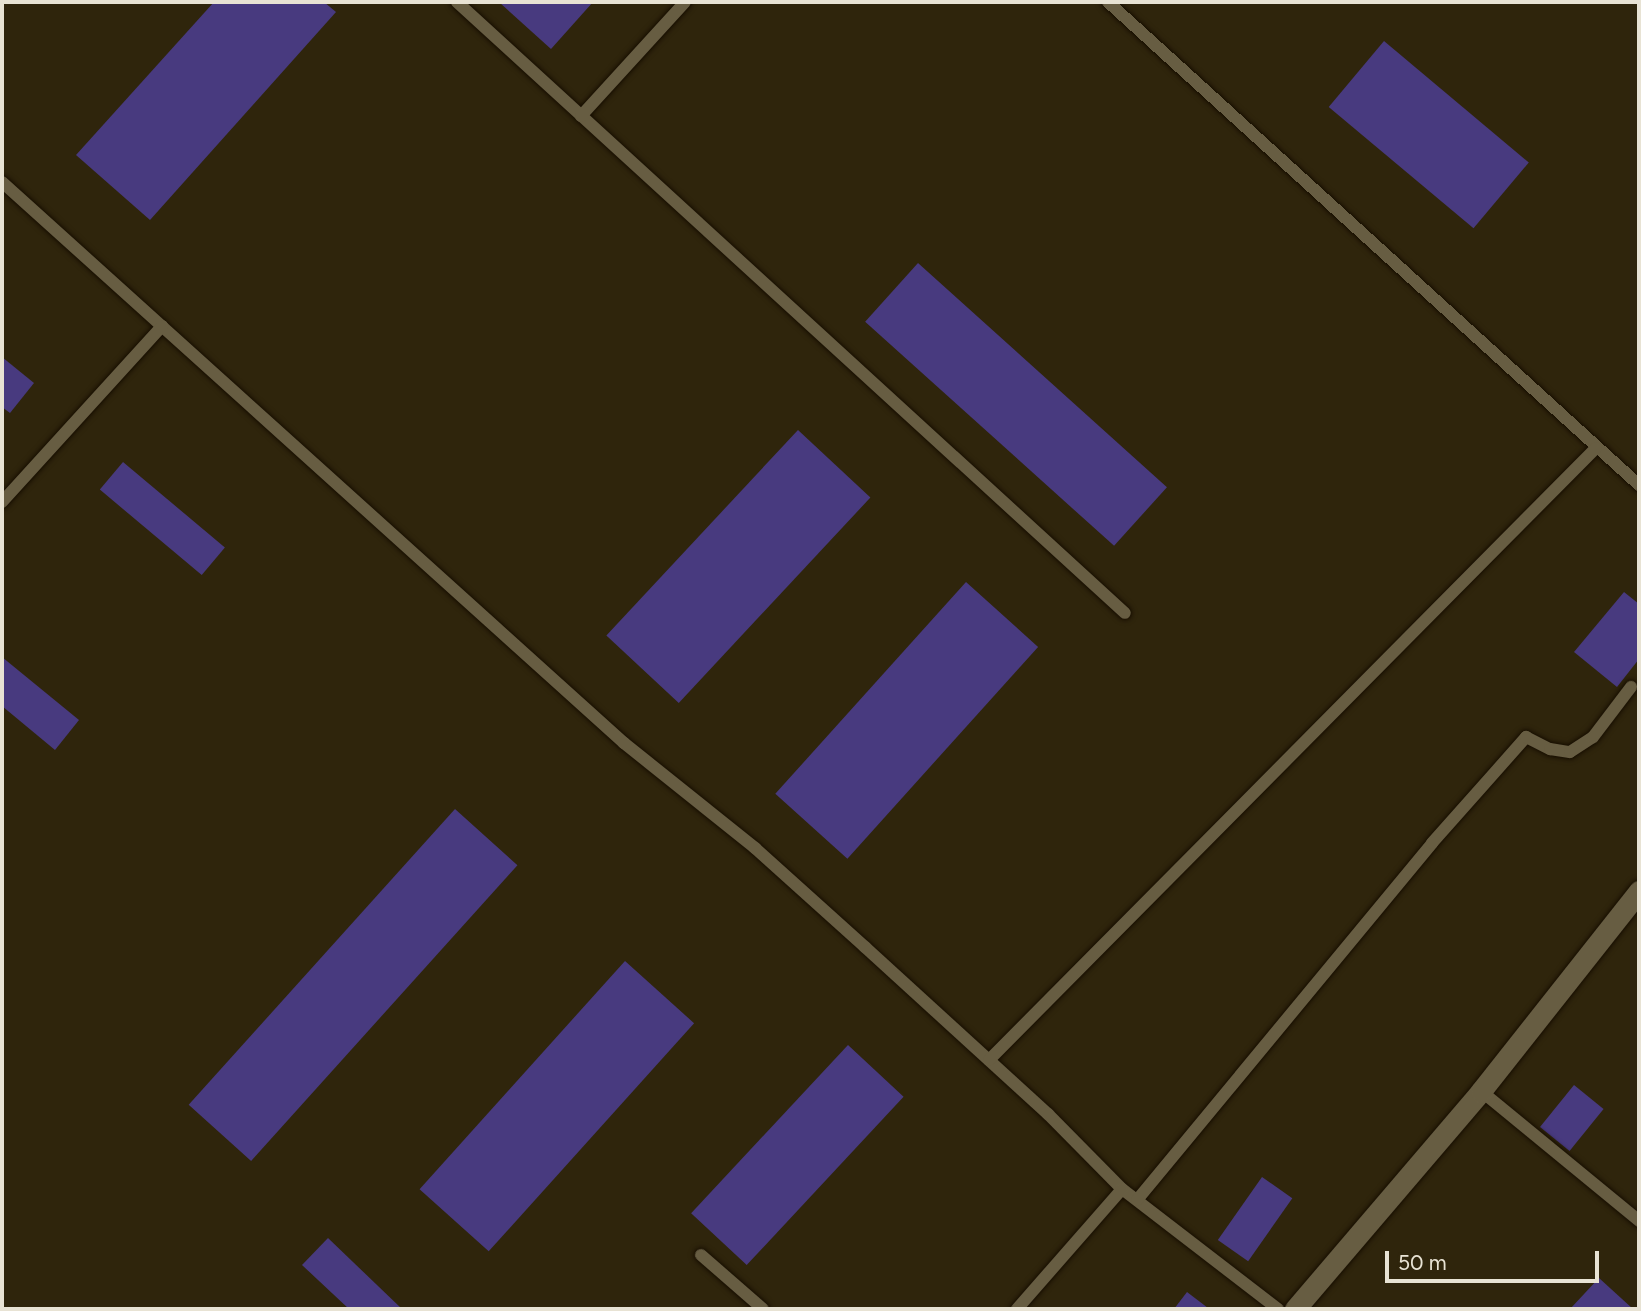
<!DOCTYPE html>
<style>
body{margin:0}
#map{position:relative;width:1641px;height:1311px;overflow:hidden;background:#2f250c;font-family:Figtree,sans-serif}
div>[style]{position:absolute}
.building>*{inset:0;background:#483a7f;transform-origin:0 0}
.roads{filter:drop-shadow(0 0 2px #170e00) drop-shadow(0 0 2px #170e00)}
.lane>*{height:12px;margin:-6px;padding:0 6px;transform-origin:6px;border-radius:6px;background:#675d42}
.street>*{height:21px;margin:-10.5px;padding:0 10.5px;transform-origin:10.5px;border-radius:10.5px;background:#675d42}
span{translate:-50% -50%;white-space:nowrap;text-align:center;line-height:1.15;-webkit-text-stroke:7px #2f250c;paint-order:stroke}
.frame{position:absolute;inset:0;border:4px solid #e8e3d4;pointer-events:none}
.scale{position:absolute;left:1385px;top:1251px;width:214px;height:32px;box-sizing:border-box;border:4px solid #e8e3d4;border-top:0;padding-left:9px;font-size:21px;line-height:24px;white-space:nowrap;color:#e8e3d4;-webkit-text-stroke:5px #2f250c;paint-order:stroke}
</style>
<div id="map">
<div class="building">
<i style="clip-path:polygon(214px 2px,324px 2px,336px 12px,150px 220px,76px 155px)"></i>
<i style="clip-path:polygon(499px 2px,593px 2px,551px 49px)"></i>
<i style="left:1384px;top:41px;width:189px;height:86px;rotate:40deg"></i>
<i style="left:918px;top:263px;width:335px;height:79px;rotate:42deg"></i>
<i style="clip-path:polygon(2px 357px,34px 383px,10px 413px,2px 407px)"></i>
<i style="left:798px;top:430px;width:99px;height:281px;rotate:43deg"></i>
<i style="left:123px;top:462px;width:133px;height:36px;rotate:40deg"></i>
<i style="left:966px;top:582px;width:97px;height:285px;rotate:42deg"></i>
<i style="clip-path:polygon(1624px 592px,1639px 604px,1639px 659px,1617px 687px,1574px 652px)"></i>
<i style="clip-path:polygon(2px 657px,79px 720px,55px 750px,2px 706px)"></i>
<i style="left:455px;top:809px;width:84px;height:398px;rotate:42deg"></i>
<i style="left:625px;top:961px;width:93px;height:307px;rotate:42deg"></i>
<i style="left:848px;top:1045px;width:76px;height:230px;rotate:43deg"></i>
<i style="left:1574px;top:1085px;width:38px;height:54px;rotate:39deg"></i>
<i style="left:1262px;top:1177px;width:37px;height:77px;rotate:35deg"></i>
<i style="clip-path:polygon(328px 1238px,402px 1309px,349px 1309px,302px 1265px)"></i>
<i style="clip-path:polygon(1599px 1278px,1633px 1309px,1570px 1309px)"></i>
<i style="clip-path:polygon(1187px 1292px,1208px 1308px,1207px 1309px,1174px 1309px)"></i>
</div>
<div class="roads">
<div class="lane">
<i style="left:457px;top:2px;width:905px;rotate:42.45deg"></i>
<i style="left:1108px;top:2px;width:718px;rotate:42.29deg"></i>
<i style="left:581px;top:116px;width:154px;rotate:-47.6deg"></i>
<i style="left:2px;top:182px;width:838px;rotate:42.05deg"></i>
<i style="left:624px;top:743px;width:168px;rotate:38.7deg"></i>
<i style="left:755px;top:848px;width:148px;rotate:42deg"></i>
<i style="left:865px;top:947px;width:248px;rotate:42.4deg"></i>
<i style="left:1048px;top:1114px;width:105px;rotate:45.4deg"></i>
<i style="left:1122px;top:1189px;width:197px;rotate:37.6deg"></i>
<i style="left:2px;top:502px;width:238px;rotate:-47.7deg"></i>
<i style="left:989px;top:1060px;width:862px;rotate:-45.24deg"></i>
<i style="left:1481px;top:1091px;width:205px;rotate:39.4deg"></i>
<i style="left:1137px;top:1200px;width:463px;rotate:-50.4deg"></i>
<i style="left:1432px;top:843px;width:142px;rotate:-48.4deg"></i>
<i style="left:1526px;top:737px;width:27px;rotate:27deg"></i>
<i style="left:1550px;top:749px;width:20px;rotate:9deg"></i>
<i style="left:1570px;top:752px;width:27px;rotate:-33deg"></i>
<i style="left:1593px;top:737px;width:63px;rotate:-52.8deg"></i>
<i style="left:701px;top:1255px;width:82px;rotate:41.1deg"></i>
<i style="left:1017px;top:1309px;width:159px;rotate:-48.8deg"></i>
</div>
<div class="street">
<i style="left:1295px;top:1309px;width:287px;rotate:-49.5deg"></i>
<i style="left:1481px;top:1091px;width:255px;rotate:-51.7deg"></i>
</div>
</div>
<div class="frame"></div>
<div class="scale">50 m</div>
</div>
